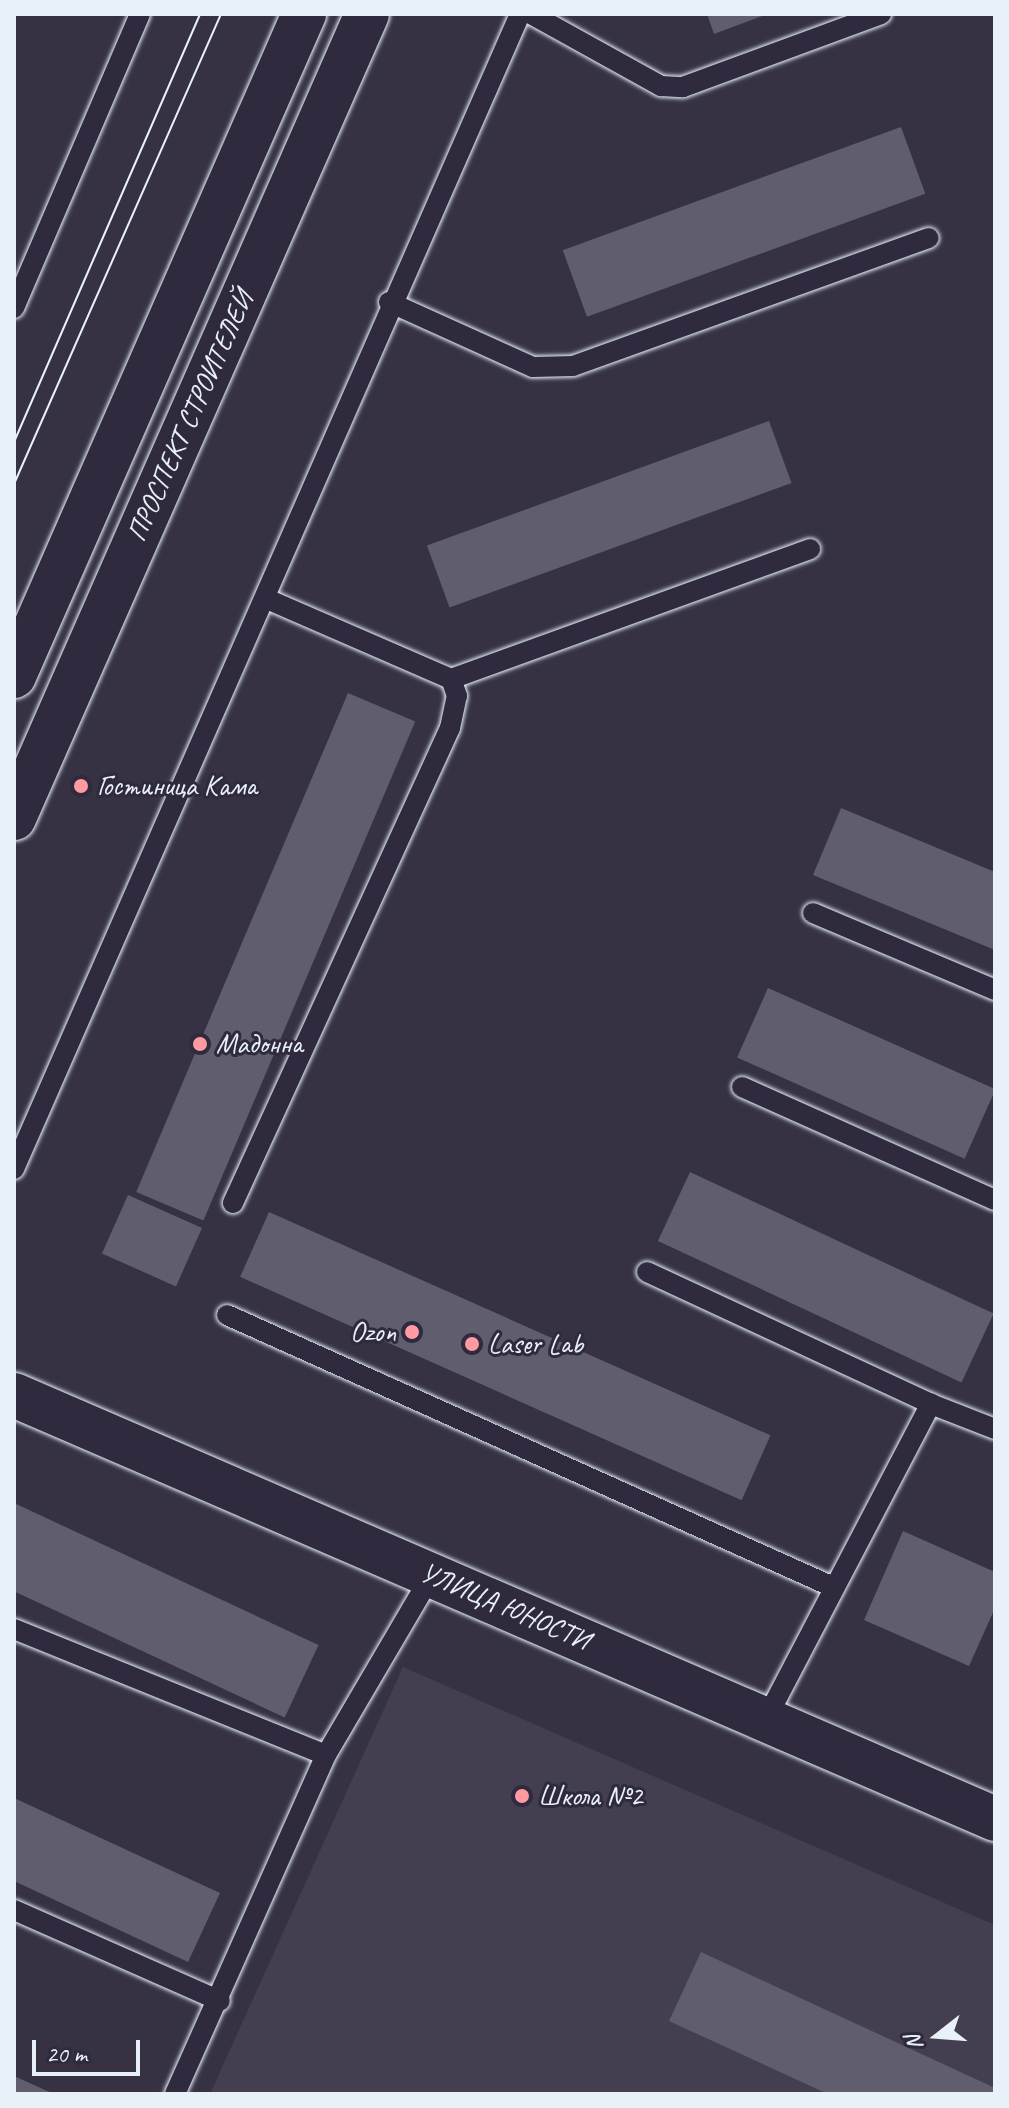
<!DOCTYPE html>
<meta charset="utf-8">
<style>
body{margin:0}
#map{position:relative;width:1009px;height:2108px;overflow:hidden;background:#363244;font-family:Caveat,sans-serif}
div>[style]{position:absolute}
.built>*{inset:0;background:#433f51}
.building>*{inset:0;background:#605e6e;transform-origin:0 0}
.roads{filter:drop-shadow(0 0 2px #e8f1f8) drop-shadow(0 0 2px #e8f1f8)}
.service>*{height:20px;margin:-10px;padding:0 10px;transform-origin:10px;border-radius:10px;background:#2f2a3d}
.tertiary>*{height:44px;margin:-22px;padding:0 22px;transform-origin:22px;border-radius:22px;background:#2f2a3d}
.secondary>*{height:44px;margin:-22px;padding:0 22px;transform-origin:22px;border-radius:22px;background:#2f2a3d}
.tram>*{height:2px;margin:-1px;padding:0 1px;transform-origin:1px;border-radius:1px;background:#e8f1f8}
.dots>*{width:22px;height:22px;translate:-50% -50%;box-sizing:border-box;border:4px solid #2f2a3d;border-radius:50%}
span{translate:-50% -50%;white-space:nowrap;text-align:center;line-height:1.15;-webkit-text-stroke:6px #2f2a3d;paint-order:stroke}
.street-label{font-size:28px;color:#e8f1f8}
.poi-label{font-size:28px;color:#e8f1f8}
.left{translate:0 -50%;text-align:left}
.right{translate:-100% -50%;text-align:right}
.frame{position:absolute;inset:0;border:16px solid #e8f1f8;pointer-events:none}
.north{position:absolute;left:897px;top:1996px;width:80px;height:80px;-webkit-text-stroke:6px #2f2a3d;paint-order:stroke;rotate:253deg;font-size:22px;font-weight:700;line-height:32px;text-align:center;color:#e8f1f8}
.north::after{content:'';display:block;margin:auto;width:28px;height:36px;background:#e8f1f8;clip-path:polygon(50% 0,100% 100%,50% 72%,0 100%)}
.scale{position:absolute;left:32px;top:2040px;width:108px;height:36px;box-sizing:border-box;border:4px solid #e8f1f8;border-top:0;padding-left:10px;font-size:24px;line-height:28px;white-space:nowrap;color:#e8f1f8;-webkit-text-stroke:6px #2f2a3d;paint-order:stroke}
</style>
<div id="map">
<div class="built">
<i style="clip-path:polygon(403px 1667px,995px 1925px,995px 2094px,210px 2094px)"></i>
</div>
<div class="building">
<i style="clip-path:polygon(707px 14px,767px 14px,714px 34px)"></i>
<i style="left:901px;top:127px;width:71px;height:360px;rotate:70deg"></i>
<i style="left:769px;top:421px;width:66px;height:364px;rotate:70deg"></i>
<i style="left:348px;top:693px;width:73px;height:542px;rotate:23deg"></i>
<i style="clip-path:polygon(841px 808px,995px 872px,995px 950px,813px 875px)"></i>
<i style="left:768px;top:988px;width:249px;height:76px;rotate:24deg"></i>
<i style="left:690px;top:1172px;width:335px;height:76px;rotate:25deg"></i>
<i style="left:128px;top:1195px;width:81px;height:64px;rotate:24deg"></i>
<i style="left:269px;top:1212px;width:549px;height:71px;rotate:24deg"></i>
<i style="left:14px;top:1503px;width:336px;height:80px;rotate:25deg"></i>
<i style="clip-path:polygon(903px 1531px,995px 1572px,995px 1608px,969px 1666px,864px 1620px)"></i>
<i style="clip-path:polygon(14px 1798px,220px 1893px,188px 1962px,14px 1881px)"></i>
<i style="clip-path:polygon(701px 1952px,995px 2088px,995px 2094px,828px 2094px,669px 2021px)"></i>
<i style="clip-path:polygon(14px 2076px,54px 2094px,14px 2094px)"></i>
</div>
<div class="roads">
<div class="service">
<i style="left:531px;top:14px;width:149px;rotate:29deg"></i>
<i style="left:661px;top:86px;width:22px;rotate:3deg"></i>
<i style="left:683px;top:87px;width:211px;rotate:-20.2deg"></i>
<i style="left:389px;top:302px;width:158px;rotate:24.3deg"></i>
<i style="left:533px;top:367px;width:40px;rotate:-1.4deg"></i>
<i style="left:573px;top:366px;width:378px;rotate:-19.8deg"></i>
<i style="left:14px;top:308px;width:320px;rotate:-66.8deg"></i>
<i style="left:451px;top:679px;width:382px;rotate:-19.9deg"></i>
<i style="left:813px;top:913px;width:198px;rotate:22.9deg"></i>
<i style="left:742px;top:1087px;width:277px;rotate:24.1deg"></i>
<i style="left:14px;top:1169px;width:1261px;rotate:-66.34deg"></i>
<i style="left:233px;top:1203px;width:522px;rotate:-65.45deg"></i>
<i style="left:450px;top:728px;width:33px;rotate:-78deg"></i>
<i style="left:457px;top:696px;width:18px;rotate:-109deg"></i>
<i style="left:451px;top:679px;width:203px;rotate:-156.5deg"></i>
<i style="left:647px;top:1272px;width:313px;rotate:24.9deg"></i>
<i style="left:227px;top:1315px;width:664px;rotate:24.17deg"></i>
<i style="left:14px;top:1629px;width:336px;rotate:22deg"></i>
<i style="left:766px;top:1719px;width:356px;rotate:-62.4deg"></i>
<i style="left:931px;top:1404px;width:69px;rotate:21.3deg"></i>
<i style="left:14px;top:1910px;width:225px;rotate:23.8deg"></i>
<i style="left:175px;top:2094px;width:371px;rotate:-66deg"></i>
<i style="left:326px;top:1755px;width:210px;rotate:-59.6deg"></i>
</div>
<div class="tertiary">
<i style="left:14px;top:1395px;width:1069px;rotate:23.37deg"></i>
</div>
<div class="secondary">
<i style="left:14px;top:676px;width:723px;rotate:-66.34deg"></i>
<i style="left:14px;top:818px;width:878px;rotate:-66.3deg"></i>
</div>
</div>
<div class="tram">
<i style="left:14px;top:442px;width:467px;rotate:-66.5deg"></i>
<i style="left:14px;top:484px;width:514px;rotate:-66.23deg"></i>
</div>
<div class="dots">
<i style="left:81px;top:786px;background:#ff9aa2"></i>
<i style="left:200px;top:1044px;background:#ff9aa2"></i>
<i style="left:412px;top:1332px;background:#ff9aa2"></i>
<i style="left:472px;top:1344px;background:#ff9aa2"></i>
<i style="left:522px;top:1796px;background:#ff9aa2"></i>
</div>
<div class="street-label">
<span style="left:190px;top:416px;rotate:-66deg">ПРОСПЕКТ СТРОИТЕЛЕЙ</span>
<span style="left:505px;top:1606px;rotate:23deg">УЛИЦА ЮНОСТИ</span>
</div>
<div class="poi-label">
<span class="left" style="left:97px;top:786px">Гостиница Кама</span>
<span class="left" style="left:216px;top:1044px">Мадонна</span>
<span class="right" style="left:396px;top:1332px">Ozon</span>
<span class="left" style="left:488px;top:1344px">Laser Lab</span>
<span class="left" style="left:538px;top:1796px">Школа №2</span>
</div>
<div class="frame"></div>
<div class="north">N</div>
<div class="scale">20 m</div>
</div>
